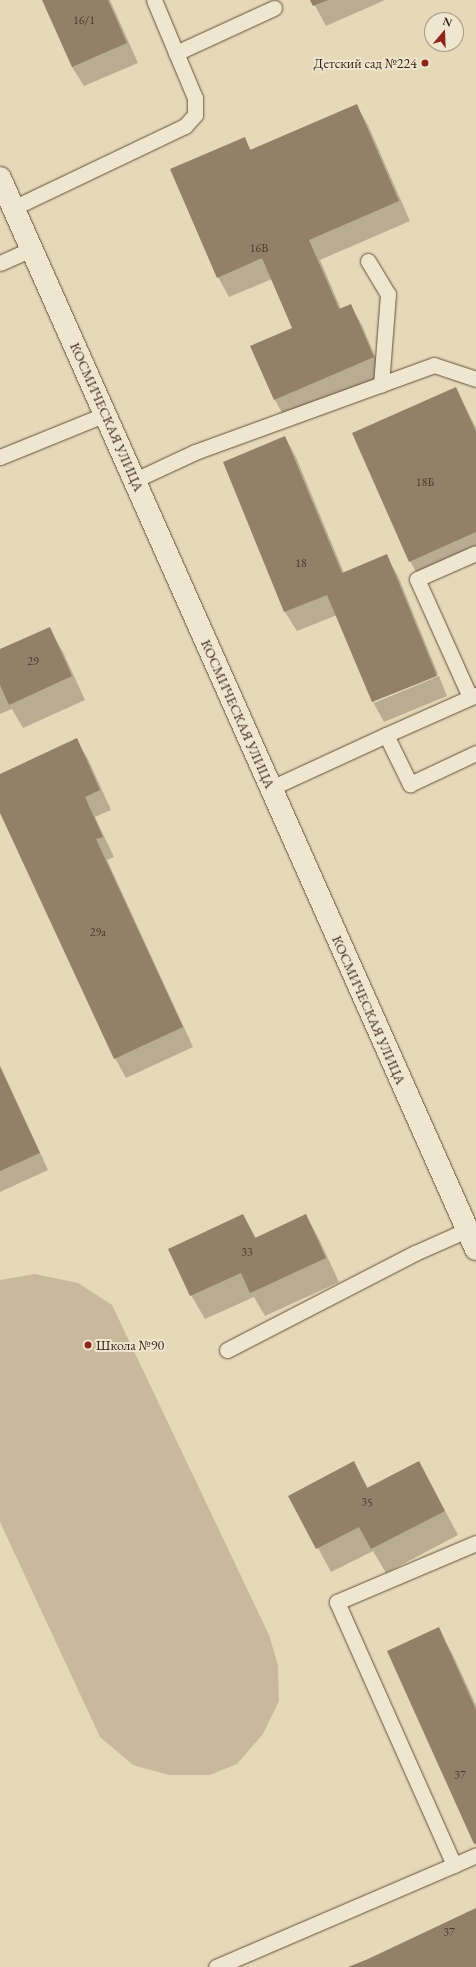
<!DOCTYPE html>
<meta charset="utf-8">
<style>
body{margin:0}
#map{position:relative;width:476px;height:1967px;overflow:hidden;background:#e6d9b7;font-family:"EB Garamond",serif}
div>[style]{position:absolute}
.green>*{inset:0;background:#c8b99b}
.shadow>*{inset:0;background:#0003}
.building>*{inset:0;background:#928069}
.roads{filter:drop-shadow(0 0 1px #644e3d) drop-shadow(0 0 1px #644e3d)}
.service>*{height:15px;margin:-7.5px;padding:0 7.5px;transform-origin:7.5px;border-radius:7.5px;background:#efe6d0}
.secondary>*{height:22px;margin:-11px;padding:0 11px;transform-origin:11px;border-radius:11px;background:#efe6d0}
.dots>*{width:11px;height:11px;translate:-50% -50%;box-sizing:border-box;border:2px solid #efe6d0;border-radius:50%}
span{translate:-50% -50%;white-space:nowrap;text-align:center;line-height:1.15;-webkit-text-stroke:4px #efe6d0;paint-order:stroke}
.number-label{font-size:12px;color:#4e3729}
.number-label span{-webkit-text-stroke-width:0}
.poi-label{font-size:14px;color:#381f14}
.right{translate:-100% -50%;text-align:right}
.left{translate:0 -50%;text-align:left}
.street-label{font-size:14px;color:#381f14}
.north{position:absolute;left:424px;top:12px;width:40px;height:40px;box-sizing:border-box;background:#efe6d0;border:1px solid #a69685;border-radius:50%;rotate:19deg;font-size:11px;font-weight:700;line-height:16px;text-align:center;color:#381f14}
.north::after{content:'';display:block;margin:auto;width:14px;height:18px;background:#8f2418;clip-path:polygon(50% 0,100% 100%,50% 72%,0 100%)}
</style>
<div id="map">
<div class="green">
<i style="clip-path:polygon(35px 1274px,78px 1283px,112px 1305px,269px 1635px,278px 1665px,279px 1701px,263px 1734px,237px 1764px,210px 1775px,169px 1775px,133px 1765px,100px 1737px,0 1522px,0 1280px)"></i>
</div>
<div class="shadow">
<i style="clip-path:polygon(43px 0,110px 0,138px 63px,84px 86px,72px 67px)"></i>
<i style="clip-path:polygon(312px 0,385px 0,326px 26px)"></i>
<i style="clip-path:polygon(356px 105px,368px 125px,410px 221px,320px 260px,341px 309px,350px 305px,362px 325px,384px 377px,286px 420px,275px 400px,251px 347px,294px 329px,272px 279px,229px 297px,218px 277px,244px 138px,251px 150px)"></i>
<i style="clip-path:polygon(456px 388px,476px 428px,476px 557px,421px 581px,410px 561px)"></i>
<i style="clip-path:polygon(285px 437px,296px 457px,344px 573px,386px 556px,398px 576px,438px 674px,374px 700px,374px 703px,439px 676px,447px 696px,384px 722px,373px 702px,337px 615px,297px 631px,285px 612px,224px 462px)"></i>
<i style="clip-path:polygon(49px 628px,63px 652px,85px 700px,23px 728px,12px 709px,0 714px,0 650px)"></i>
<i style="clip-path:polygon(76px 740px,88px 759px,111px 810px,95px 817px,114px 857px,107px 860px,193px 1047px,126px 1078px,115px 1058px,0 810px,0 775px)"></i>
<i style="clip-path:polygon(0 1065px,48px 1170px,0 1192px)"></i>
<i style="clip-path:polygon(243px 1215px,256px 1238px,306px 1215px,319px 1239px,339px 1282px,265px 1316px,254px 1297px,205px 1319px,191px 1295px,170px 1249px)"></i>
<i style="clip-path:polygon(419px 1462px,458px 1535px,386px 1573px,373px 1551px,331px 1572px,290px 1496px,354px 1463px,368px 1488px)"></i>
<i style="clip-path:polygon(438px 1629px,452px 1653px,476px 1705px,476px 1846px,388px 1651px)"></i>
</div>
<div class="building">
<i style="clip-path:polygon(42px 0,108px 0,127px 43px,72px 67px)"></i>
<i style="clip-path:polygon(310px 0,328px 0,313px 6px)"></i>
<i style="clip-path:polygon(357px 104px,399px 201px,309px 240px,339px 309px,351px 304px,374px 357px,274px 400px,250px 346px,292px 328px,262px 258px,217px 278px,170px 169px,245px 137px,250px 150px)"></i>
<i style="clip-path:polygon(456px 387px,476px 432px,476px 532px,409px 562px,352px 433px)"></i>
<i style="clip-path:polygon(285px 436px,342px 573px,387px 554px,437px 676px,372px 702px,327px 595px,284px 612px,223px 462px)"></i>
<i style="clip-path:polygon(50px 627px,72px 676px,9px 705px,0 685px,0 649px)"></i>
<i style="clip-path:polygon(77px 738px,100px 790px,85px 797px,103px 837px,96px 839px,183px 1027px,114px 1059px,0 813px,0 774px)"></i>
<i style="clip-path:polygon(0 1067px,40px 1153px,0 1171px)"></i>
<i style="clip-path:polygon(243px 1214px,255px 1238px,306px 1214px,326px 1258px,250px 1293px,241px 1273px,190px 1296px,168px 1249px)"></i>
<i style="clip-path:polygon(354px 1461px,367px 1488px,419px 1461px,445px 1511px,371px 1549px,359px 1527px,316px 1549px,288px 1496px)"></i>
<i style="clip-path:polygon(439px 1627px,476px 1710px,476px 1843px,474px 1844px,387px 1651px)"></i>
<i style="clip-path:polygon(476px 1908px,476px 1967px,348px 1967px,368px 1959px)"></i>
</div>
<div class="roads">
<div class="service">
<i style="left:176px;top:53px;width:108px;rotate:-24.7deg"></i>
<i style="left:13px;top:208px;width:191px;rotate:-25.5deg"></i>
<i style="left:185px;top:126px;width:15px;rotate:-48deg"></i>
<i style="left:195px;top:115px;width:17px;rotate:-90deg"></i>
<i style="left:195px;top:98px;width:106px;rotate:-112.7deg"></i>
<i style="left:368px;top:261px;width:39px;rotate:59deg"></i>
<i style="left:388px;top:294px;width:91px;rotate:94.4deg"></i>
<i style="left:0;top:263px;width:35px;rotate:-24deg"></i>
<i style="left:0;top:457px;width:114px;rotate:-22.1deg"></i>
<i style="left:135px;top:480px;width:66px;rotate:-25deg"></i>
<i style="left:195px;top:452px;width:254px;rotate:-20deg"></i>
<i style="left:434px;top:365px;width:44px;rotate:18.4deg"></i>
<i style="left:470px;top:697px;width:129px;rotate:-114.2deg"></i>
<i style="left:417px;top:579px;width:64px;rotate:-23.8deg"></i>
<i style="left:386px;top:735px;width:98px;rotate:-24deg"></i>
<i style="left:271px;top:788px;width:127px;rotate:-24.7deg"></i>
<i style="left:386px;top:735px;width:55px;rotate:63.9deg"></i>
<i style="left:410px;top:784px;width:73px;rotate:-25.2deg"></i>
<i style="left:227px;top:1350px;width:212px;rotate:-27.3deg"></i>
<i style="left:415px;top:1253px;width:57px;rotate:-23.9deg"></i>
<i style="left:454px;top:1865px;width:24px;rotate:-24deg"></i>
<i style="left:216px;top:1967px;width:259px;rotate:-23.2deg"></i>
<i style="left:454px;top:1865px;width:288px;rotate:-114deg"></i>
<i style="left:337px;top:1602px;width:151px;rotate:-23deg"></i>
</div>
<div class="secondary">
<i style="left:0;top:178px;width:1172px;rotate:66.04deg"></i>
</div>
</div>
<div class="dots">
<i style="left:425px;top:63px;background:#8f2418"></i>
<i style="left:88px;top:1345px;background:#8f2418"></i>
</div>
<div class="number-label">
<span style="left:84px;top:21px">16/1</span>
<span style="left:259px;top:249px">16В</span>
<span style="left:425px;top:483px">18Б</span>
<span style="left:301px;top:564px">18</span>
<span style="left:33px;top:662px">29</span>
<span style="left:98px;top:933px">29а</span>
<span style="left:247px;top:1253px">33</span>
<span style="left:367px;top:1503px">35</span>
<span style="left:460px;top:1776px">37</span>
<span style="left:449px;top:1933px">37</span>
</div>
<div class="poi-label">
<span class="right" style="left:417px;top:63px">Детский сад №224</span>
<span class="left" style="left:96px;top:1345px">Школа №90</span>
</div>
<div class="street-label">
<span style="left:107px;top:417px;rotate:66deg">КОСМИЧЕСКАЯ УЛИЦА</span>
<span style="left:238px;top:714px;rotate:66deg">КОСМИЧЕСКАЯ УЛИЦА</span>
<span style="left:369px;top:1010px;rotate:66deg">КОСМИЧЕСКАЯ УЛИЦА</span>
</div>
<div class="north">N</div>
</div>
